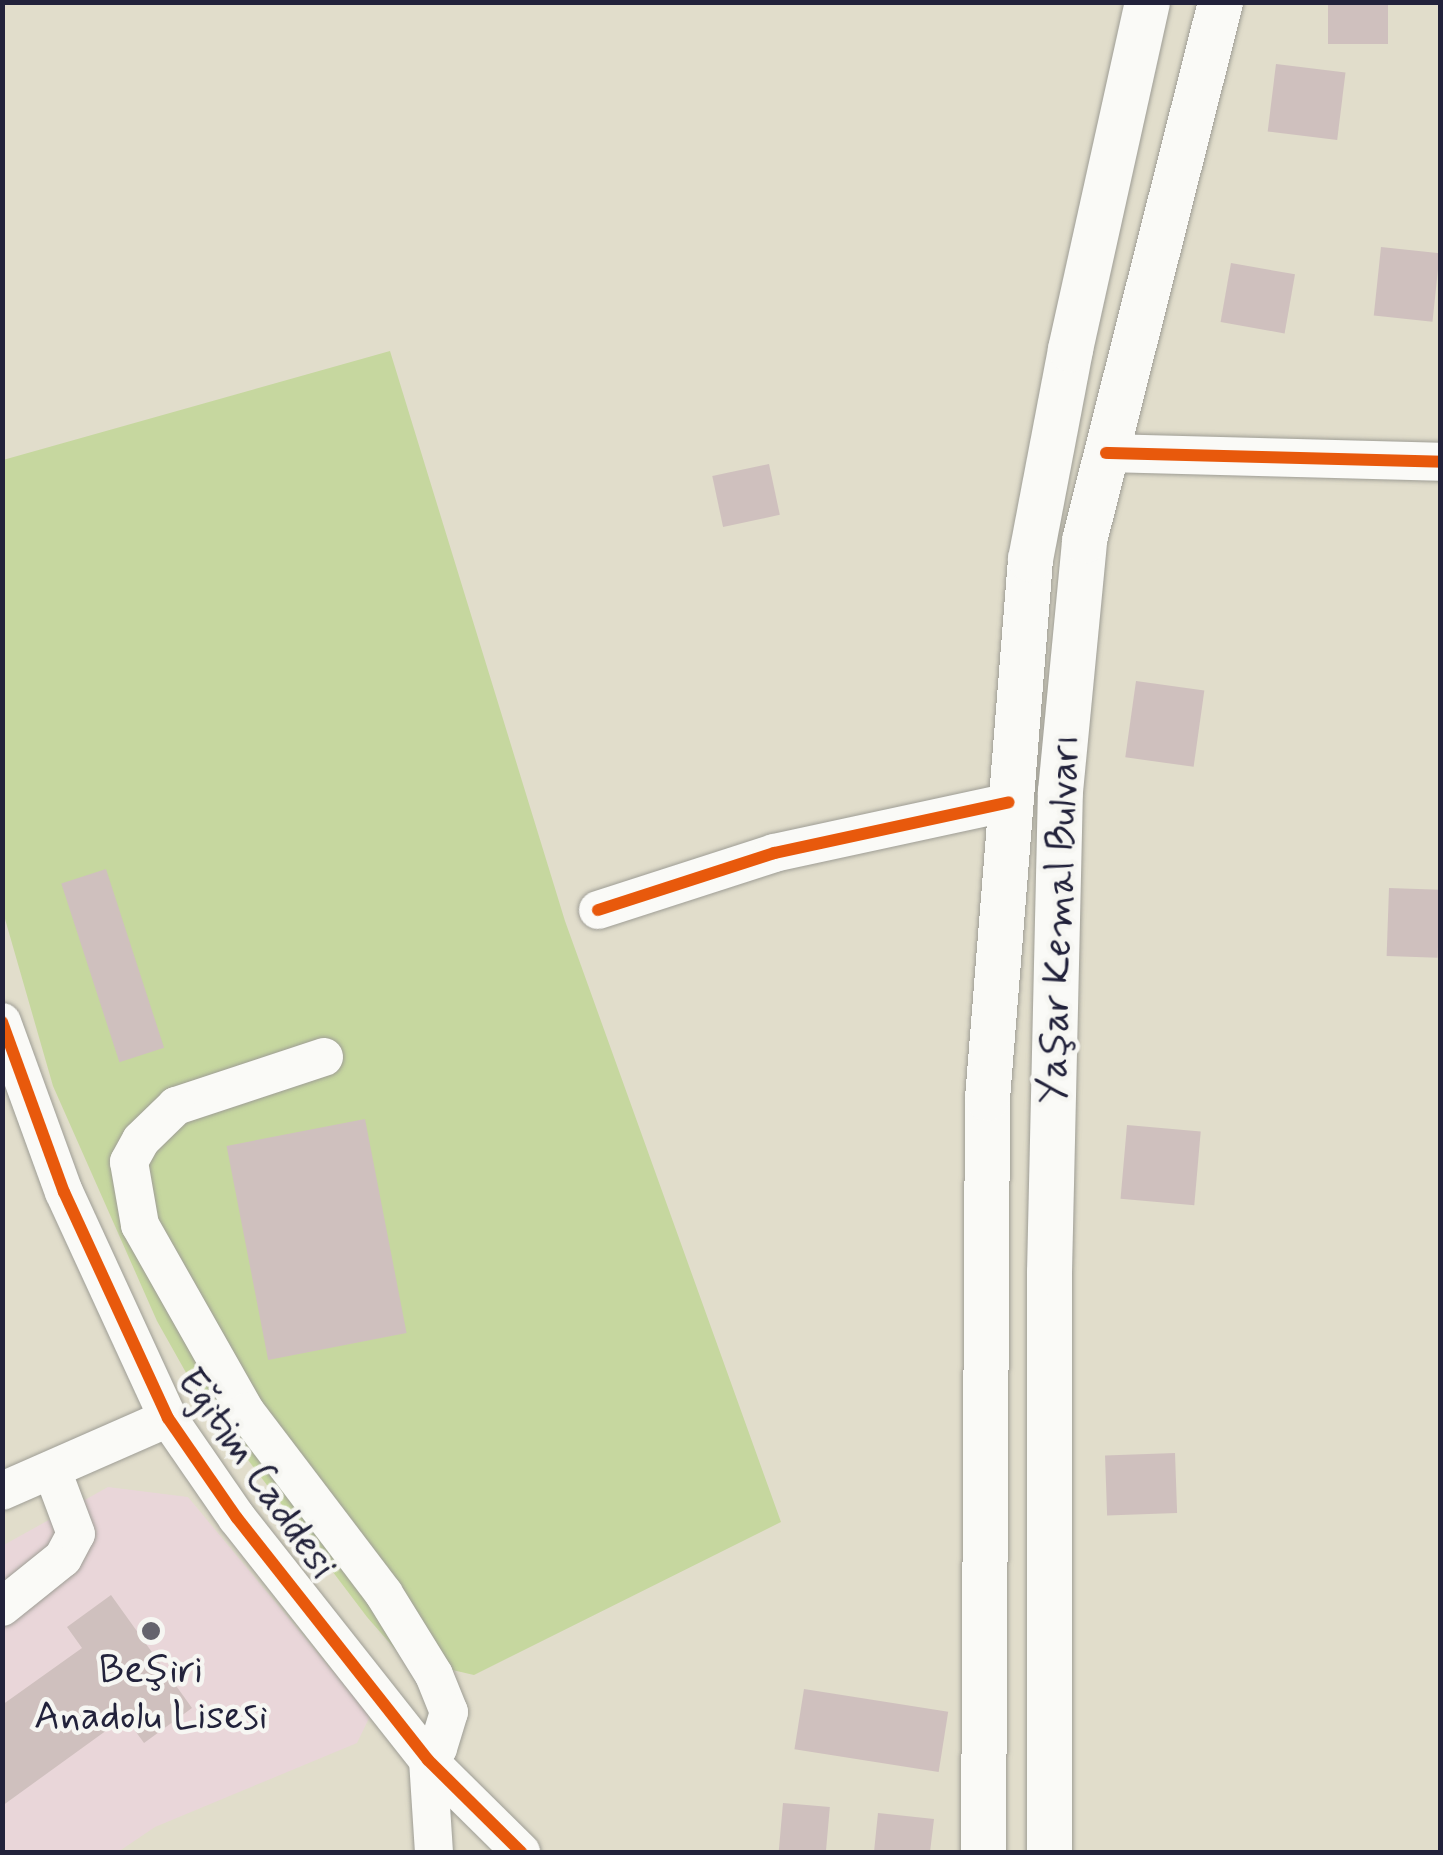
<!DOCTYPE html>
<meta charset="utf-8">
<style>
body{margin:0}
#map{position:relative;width:1443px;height:1855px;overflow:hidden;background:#e1ddcb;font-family:Mynerve,sans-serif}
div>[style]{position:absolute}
.built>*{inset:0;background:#e9d6d9}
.green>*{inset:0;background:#c6d79f}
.building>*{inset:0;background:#cfc0be;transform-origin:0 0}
.roads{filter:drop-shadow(0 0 2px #9e9d95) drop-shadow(0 0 2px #9e9d95)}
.minor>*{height:38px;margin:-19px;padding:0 19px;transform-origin:19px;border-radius:19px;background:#fafaf7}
.major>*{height:45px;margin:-22.5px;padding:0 22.5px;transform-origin:22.5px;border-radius:22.5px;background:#fafaf7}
.cycleway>*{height:12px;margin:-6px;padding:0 6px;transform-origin:6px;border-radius:6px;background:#e8590c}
.dots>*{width:28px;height:28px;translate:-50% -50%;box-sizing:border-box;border:5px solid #f6f6f2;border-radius:50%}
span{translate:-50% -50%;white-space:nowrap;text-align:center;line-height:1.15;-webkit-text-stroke:9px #f6f6f2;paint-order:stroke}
.street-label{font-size:40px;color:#22223b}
.poi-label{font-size:40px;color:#22223b}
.frame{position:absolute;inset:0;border:5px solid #22223b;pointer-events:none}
</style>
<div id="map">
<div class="built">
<i style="clip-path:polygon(108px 1487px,188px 1497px,370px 1716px,357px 1743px,155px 1827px,118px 1852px,3px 1852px,2px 1546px)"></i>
</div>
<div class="green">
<i style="clip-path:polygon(390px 351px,565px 921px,781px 1522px,474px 1675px,448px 1669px,422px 1680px,367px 1617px,198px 1394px,157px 1321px,53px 1086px,3px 912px,3px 460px)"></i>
</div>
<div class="building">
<i style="left:1328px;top:2px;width:60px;height:42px"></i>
<i style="left:1276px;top:64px;width:70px;height:68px;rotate:7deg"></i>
<i style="left:1381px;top:247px;width:59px;height:69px;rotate:6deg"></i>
<i style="left:1231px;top:263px;width:65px;height:60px;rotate:10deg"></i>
<i style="left:769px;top:464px;width:52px;height:58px;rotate:78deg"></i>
<i style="left:1136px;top:681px;width:69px;height:77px;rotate:8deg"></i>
<i style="left:106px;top:869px;width:188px;height:47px;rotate:72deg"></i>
<i style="left:1389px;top:888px;width:51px;height:68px;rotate:2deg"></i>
<i style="left:365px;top:1119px;width:218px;height:141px;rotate:79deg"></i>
<i style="left:1127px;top:1125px;width:74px;height:74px;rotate:5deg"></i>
<i style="left:1175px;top:1453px;width:60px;height:70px;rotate:88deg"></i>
<i style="clip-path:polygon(111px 1595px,192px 1708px,144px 1743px,125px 1717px,2px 1806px,2px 1705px,82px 1648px,67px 1627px)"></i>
<i style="left:804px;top:1689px;width:146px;height:61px;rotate:9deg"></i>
<i style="left:783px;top:1803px;width:47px;height:49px;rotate:5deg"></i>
<i style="clip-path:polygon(878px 1813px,934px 1819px,930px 1852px,874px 1852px)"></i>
</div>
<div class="roads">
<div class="minor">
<i style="left:1106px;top:453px;width:334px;rotate:1.5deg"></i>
<i style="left:598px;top:910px;width:185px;rotate:-17.9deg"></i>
<i style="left:774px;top:853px;width:240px;rotate:-12.2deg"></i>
<i style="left:2px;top:1022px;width:181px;rotate:70deg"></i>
<i style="left:64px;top:1192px;width:249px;rotate:65.3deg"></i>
<i style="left:168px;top:1418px;width:121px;rotate:55.4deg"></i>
<i style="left:237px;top:1518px;width:308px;rotate:51.7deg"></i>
<i style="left:428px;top:1760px;width:131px;rotate:44.7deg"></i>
<i style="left:324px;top:1057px;width:156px;rotate:161.7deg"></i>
<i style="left:176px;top:1106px;width:49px;rotate:135.8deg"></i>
<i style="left:141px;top:1140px;width:25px;rotate:119deg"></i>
<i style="left:129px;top:1162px;width:64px;rotate:80.1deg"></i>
<i style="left:140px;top:1225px;width:215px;rotate:60.5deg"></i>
<i style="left:246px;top:1412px;width:228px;rotate:52.8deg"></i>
<i style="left:384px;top:1594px;width:95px;rotate:58.3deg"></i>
<i style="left:434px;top:1675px;width:40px;rotate:68deg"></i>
<i style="left:449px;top:1712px;width:38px;rotate:107deg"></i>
<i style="left:438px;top:1748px;width:16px;rotate:130deg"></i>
<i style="left:428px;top:1760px;width:92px;rotate:86.3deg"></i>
<i style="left:2px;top:1491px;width:181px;rotate:-23.7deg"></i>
<i style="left:2px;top:1607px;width:78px;rotate:-38.8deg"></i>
<i style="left:63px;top:1558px;width:27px;rotate:-62deg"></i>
<i style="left:76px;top:1534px;width:68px;rotate:-110.6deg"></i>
</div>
<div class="major">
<i style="left:983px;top:1852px;width:754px;rotate:-89.7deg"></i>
<i style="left:987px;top:1098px;width:541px;rotate:-85.44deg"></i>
<i style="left:1030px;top:559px;width:214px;rotate:-79.2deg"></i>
<i style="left:1070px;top:349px;width:355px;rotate:-77.5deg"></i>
<i style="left:1049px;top:1852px;width:580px;rotate:-90deg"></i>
<i style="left:1049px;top:1272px;width:481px;rotate:-88.7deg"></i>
<i style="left:1060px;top:791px;width:252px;rotate:-84.5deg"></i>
<i style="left:1084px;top:540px;width:555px;rotate:-75.81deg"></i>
</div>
</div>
<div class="cycleway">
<i style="left:1106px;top:453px;width:334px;rotate:1.5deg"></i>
<i style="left:598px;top:910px;width:185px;rotate:-17.9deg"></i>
<i style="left:774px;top:853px;width:240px;rotate:-12.2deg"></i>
<i style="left:2px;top:1022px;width:181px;rotate:70deg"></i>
<i style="left:64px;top:1192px;width:249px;rotate:65.3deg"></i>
<i style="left:168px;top:1418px;width:121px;rotate:55.4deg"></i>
<i style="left:237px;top:1518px;width:308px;rotate:51.7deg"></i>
<i style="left:428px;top:1760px;width:131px;rotate:44.7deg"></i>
</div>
<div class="dots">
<i style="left:151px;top:1631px;background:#65636d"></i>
</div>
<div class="street-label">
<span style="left:1060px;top:919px;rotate:-88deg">Yaşar Kemal Bulvarı</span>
<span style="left:256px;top:1474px;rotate:55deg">Eğitim Caddesi</span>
</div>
<div class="poi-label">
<span style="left:151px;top:1694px">Beşiri<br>Anadolu Lisesi</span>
</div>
<div class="frame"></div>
</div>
